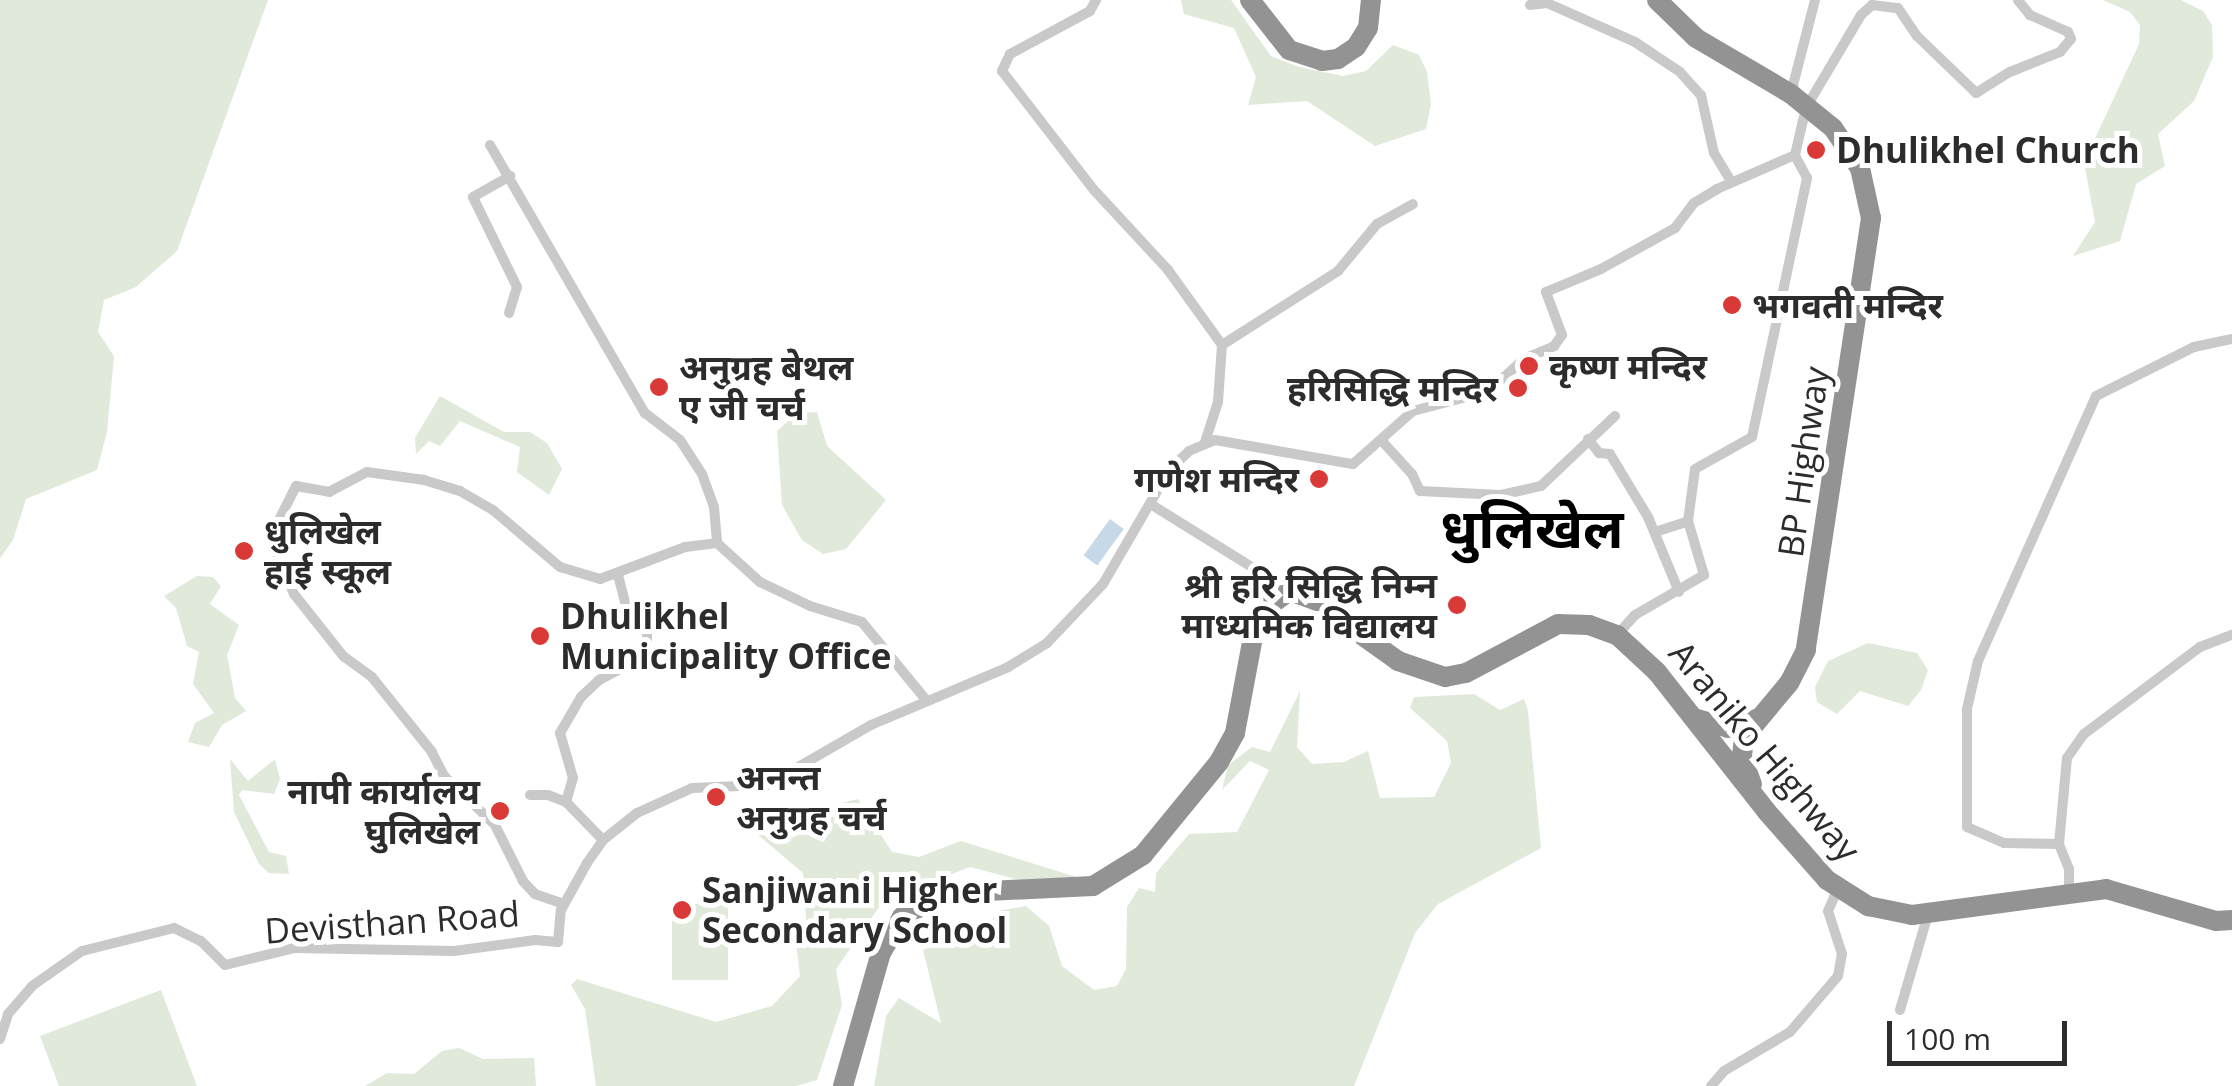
<!DOCTYPE html>
<meta charset="utf-8">
<style>
body{margin:0}
#map{position:relative;width:2232px;height:1086px;overflow:hidden;background:#fff;font-family:"Open Sans","Noto Sans Devanagari",sans-serif}
div>[style]{position:absolute}
.green>*{inset:0;background:#e1e9da;transform-origin:0 0}
.water>*{inset:0;background:#c7d8e8;transform-origin:0 0}
.street>*{height:10px;margin:-5px;padding:0 5px;transform-origin:5px;border-radius:5px;background:#c9c9c9}
.highway>*{height:20px;margin:-10px;padding:0 10px;transform-origin:10px;border-radius:10px;background:#939393}
.dots>*{width:28px;height:28px;translate:-50% -50%;box-sizing:border-box;border:5px solid #fff;border-radius:50%}
span{translate:-50% -50%;white-space:nowrap;text-align:center;line-height:1.15;-webkit-text-stroke:10px #fff;paint-order:stroke}
.poi-label{font-size:35px;color:#2c2c2c;font-weight:700}
.left{translate:0 -50%;text-align:left}
.right{translate:-100% -50%;text-align:right}
.street-label{font-size:35px;color:#2c2c2c}
.town-label{font-size:55px;color:#000;font-weight:700}
.scale{position:absolute;left:1887px;top:1021px;width:180px;height:45px;box-sizing:border-box;border:5px solid #2c2c2c;border-top:0;padding-left:12px;font-size:30px;line-height:35px;white-space:nowrap;color:#2c2c2c;-webkit-text-stroke:8px #fff;paint-order:stroke}
</style>
<div id="map">
<div class="green">
<i style="clip-path:polygon(0 0,268px 0,177px 251px,136px 287px,104px 300px,98px 332px,114px 356px,107px 432px,97px 470px,26px 499px,13px 540px,0 558px)"></i>
<i style="clip-path:polygon(1181px 0,1231px 0,1271px 56px,1299px 67px,1343px 76px,1366px 71px,1393px 45px,1419px 55px,1427px 72px,1431px 104px,1426px 129px,1375px 146px,1307px 101px,1248px 105px,1256px 77px,1234px 28px,1184px 14px)"></i>
<i style="clip-path:polygon(2103px 0,2181px 0,2203px 11px,2212px 25px,2213px 57px,2194px 101px,2158px 134px,2165px 166px,2136px 184px,2120px 241px,2073px 256px,2095px 222px,2084px 162px,2139px 44px,2140px 25px,2130px 12px)"></i>
<i style="clip-path:polygon(440px 396px,504px 432px,530px 432px,547px 443px,562px 469px,549px 495px,517px 472px,520px 447px,460px 421px,440px 446px,429px 441px,416px 454px,415px 438px)"></i>
<i style="clip-path:polygon(817px 412px,827px 446px,886px 500px,846px 549px,823px 554px,802px 540px,782px 505px,777px 431px,797px 413px)"></i>
<i style="clip-path:polygon(197px 576px,213px 577px,221px 586px,210px 604px,239px 625px,227px 655px,235px 698px,246px 711px,222px 725px,209px 747px,188px 742px,195px 723px,214px 713px,193px 684px,199px 652px,187px 646px,176px 608px,164px 596px)"></i>
<i style="clip-path:polygon(1868px 643px,1917px 653px,1928px 670px,1921px 690px,1908px 706px,1860px 691px,1837px 714px,1817px 702px,1815px 687px,1828px 661px)"></i>
<i style="clip-path:polygon(1300px 691px,1297px 747px,1312px 764px,1344px 762px,1368px 751px,1380px 798px,1434px 797px,1451px 763px,1447px 741px,1410px 708px,1414px 697px,1474px 694px,1500px 710px,1524px 699px,1528px 711px,1541px 848px,1438px 904px,1415px 933px,1354px 1086px,874px 1086px,886px 1016px,899px 998px,941px 1023px,923px 950px,957px 935px,972px 922px,984px 935px,997px 911px,1026px 906px,1049px 926px,1062px 966px,1094px 990px,1117px 986px,1126px 969px,1127px 907px,1139px 888px,1155px 892px,1156px 873px,1189px 834px,1237px 832px,1269px 770px,1250px 761px,1222px 790px,1228px 765px,1252px 747px,1270px 752px)"></i>
<i style="clip-path:polygon(230px 759px,248px 781px,275px 759px,280px 779px,274px 794px,242px 790px,239px 795px,269px 852px,286px 856px,289px 874px,269px 873px,259px 864px,234px 812px)"></i>
<i style="clip-path:polygon(858px 799px,892px 852px,919px 857px,961px 841px,1083px 879px,1035px 884px,970px 867px,884px 900px,836px 969px,842px 1005px,817px 1080px,796px 1086px,596px 1086px,585px 1009px,571px 985px,577px 979px,716px 1022px,772px 1006px,800px 976px,796px 943px,807px 933px,803px 873px,745px 824px,812px 822px,837px 804px)"></i>
<i style="left:728px;top:904px;width:76px;height:56px;rotate:90deg"></i>
<i style="clip-path:polygon(161px 990px,197px 1086px,59px 1086px,40px 1036px)"></i>
<i style="clip-path:polygon(459px 1048px,483px 1059px,534px 1058px,536px 1086px,365px 1086px,387px 1073px,414px 1074px,442px 1051px)"></i>
</div>
<div class="water">
<i style="left:1110px;top:519px;width:17px;height:45px;rotate:36deg"></i>
</div>
<div class="street">
<i style="left:1096px;top:0;width:13px;rotate:119deg"></i>
<i style="left:1090px;top:11px;width:91px;rotate:151.7deg"></i>
<i style="left:1010px;top:54px;width:19px;rotate:115deg"></i>
<i style="left:1002px;top:71px;width:150px;rotate:52.3deg"></i>
<i style="left:1094px;top:190px;width:109px;rotate:47.2deg"></i>
<i style="left:1168px;top:270px;width:92px;rotate:54.2deg"></i>
<i style="left:1222px;top:345px;width:57px;rotate:94deg"></i>
<i style="left:1218px;top:402px;width:42px;rotate:108deg"></i>
<i style="left:1530px;top:5px;width:17px;rotate:-7deg"></i>
<i style="left:1547px;top:3px;width:96px;rotate:23.9deg"></i>
<i style="left:1635px;top:42px;width:54px;rotate:33.7deg"></i>
<i style="left:1680px;top:72px;width:31px;rotate:48deg"></i>
<i style="left:1701px;top:95px;width:59px;rotate:77.4deg"></i>
<i style="left:1714px;top:153px;width:33px;rotate:59deg"></i>
<i style="left:1791px;top:93px;width:96px;rotate:-75.5deg"></i>
<i style="left:490px;top:145px;width:310px;rotate:60deg"></i>
<i style="left:645px;top:413px;width:44px;rotate:37.6deg"></i>
<i style="left:680px;top:440px;width:40px;rotate:57.1deg"></i>
<i style="left:702px;top:474px;width:35px;rotate:70deg"></i>
<i style="left:714px;top:507px;width:36px;rotate:85deg"></i>
<i style="left:509px;top:313px;width:27px;rotate:-73deg"></i>
<i style="left:517px;top:287px;width:100px;rotate:-116.1deg"></i>
<i style="left:473px;top:197px;width:43px;rotate:-29.6deg"></i>
<i style="left:1222px;top:345px;width:138px;rotate:-32.5deg"></i>
<i style="left:1338px;top:271px;width:61px;rotate:-50.3deg"></i>
<i style="left:1377px;top:224px;width:41px;rotate:-29.1deg"></i>
<i style="left:1588px;top:439px;width:18px;rotate:52deg"></i>
<i style="left:1599px;top:453px;width:11px;rotate:5deg"></i>
<i style="left:1610px;top:454px;width:74px;rotate:58.9deg"></i>
<i style="left:1648px;top:517px;width:81px;rotate:67.5deg"></i>
<i style="left:1382px;top:441px;width:45px;rotate:47.7deg"></i>
<i style="left:1412px;top:474px;width:19px;rotate:65deg"></i>
<i style="left:1420px;top:491px;width:81px;rotate:2.8deg"></i>
<i style="left:1501px;top:495px;width:41px;rotate:-12.7deg"></i>
<i style="left:1541px;top:486px;width:102px;rotate:-43.4deg"></i>
<i style="left:1152px;top:505px;width:163px;rotate:31.9deg"></i>
<i style="left:1655px;top:532px;width:35px;rotate:-18deg"></i>
<i style="left:1617px;top:635px;width:27px;rotate:-48deg"></i>
<i style="left:1635px;top:615px;width:80px;rotate:-30.1deg"></i>
<i style="left:1704px;top:575px;width:56px;rotate:-106.5deg"></i>
<i style="left:1688px;top:521px;width:52px;rotate:-82.3deg"></i>
<i style="left:1695px;top:469px;width:65px;rotate:-29.3deg"></i>
<i style="left:1752px;top:437px;width:265px;rotate:-78deg"></i>
<i style="left:1807px;top:178px;width:26px;rotate:-118deg"></i>
<i style="left:1795px;top:155px;width:32px;rotate:-77deg"></i>
<i style="left:1802px;top:124px;width:19px;rotate:-74deg"></i>
<i style="left:1807px;top:106px;width:106px;rotate:-59.3deg"></i>
<i style="left:1861px;top:15px;width:15px;rotate:-42deg"></i>
<i style="left:1872px;top:5px;width:26px;rotate:7deg"></i>
<i style="left:1898px;top:8px;width:34px;rotate:56deg"></i>
<i style="left:1917px;top:36px;width:82px;rotate:44deg"></i>
<i style="left:1976px;top:93px;width:40px;rotate:-32deg"></i>
<i style="left:2010px;top:72px;width:54px;rotate:-21.8deg"></i>
<i style="left:2060px;top:52px;width:17px;rotate:-50deg"></i>
<i style="left:2071px;top:39px;width:8px;rotate:-113deg"></i>
<i style="left:2068px;top:32px;width:42px;rotate:-155.9deg"></i>
<i style="left:2030px;top:15px;width:19px;rotate:-129deg"></i>
<i style="left:530px;top:795px;width:18px"></i>
<i style="left:548px;top:795px;width:19px;rotate:21deg"></i>
<i style="left:603px;top:840px;width:53px;rotate:-134.2deg"></i>
<i style="left:566px;top:802px;width:25px;rotate:-74deg"></i>
<i style="left:573px;top:778px;width:47px;rotate:-106.1deg"></i>
<i style="left:560px;top:733px;width:42px;rotate:-59.7deg"></i>
<i style="left:581px;top:697px;width:25px;rotate:-43deg"></i>
<i style="left:599px;top:680px;width:54px;rotate:-27.5deg"></i>
<i style="left:647px;top:655px;width:24px;rotate:-90deg"></i>
<i style="left:647px;top:631px;width:22px;rotate:-144deg"></i>
<i style="left:629px;top:618px;width:44px;rotate:-104.3deg"></i>
<i style="left:2059px;top:844px;width:55px;rotate:-179deg"></i>
<i style="left:2004px;top:843px;width:40px;rotate:-156.6deg"></i>
<i style="left:1967px;top:827px;width:118px;rotate:-90deg"></i>
<i style="left:1967px;top:709px;width:49px;rotate:-77.1deg"></i>
<i style="left:1978px;top:661px;width:290px;rotate:-66deg"></i>
<i style="left:2096px;top:396px;width:110px;rotate:-26.6deg"></i>
<i style="left:2194px;top:347px;width:39px;rotate:-12deg"></i>
<i style="left:2069px;top:894px;width:25px;rotate:-90deg"></i>
<i style="left:2069px;top:869px;width:27px;rotate:-112deg"></i>
<i style="left:2059px;top:844px;width:86px;rotate:-84.7deg"></i>
<i style="left:2067px;top:758px;width:29px;rotate:-55deg"></i>
<i style="left:2084px;top:734px;width:145px;rotate:-36.9deg"></i>
<i style="left:2200px;top:647px;width:34px;rotate:-21deg"></i>
<i style="left:564px;top:904px;width:31px;rotate:-161deg"></i>
<i style="left:535px;top:894px;width:18px;rotate:-133deg"></i>
<i style="left:523px;top:881px;width:63px;rotate:-116.6deg"></i>
<i style="left:495px;top:825px;width:71px;rotate:-136.1deg"></i>
<i style="left:444px;top:776px;width:27px;rotate:-117deg"></i>
<i style="left:432px;top:752px;width:96px;rotate:-128.7deg"></i>
<i style="left:372px;top:677px;width:34px;rotate:-144deg"></i>
<i style="left:344px;top:657px;width:80px;rotate:-128.4deg"></i>
<i style="left:294px;top:594px;width:52px;rotate:-112.6deg"></i>
<i style="left:274px;top:546px;width:20px;rotate:-84deg"></i>
<i style="left:276px;top:526px;width:45px;rotate:-63.4deg"></i>
<i style="left:296px;top:486px;width:34px;rotate:10deg"></i>
<i style="left:329px;top:492px;width:43px;rotate:-27.8deg"></i>
<i style="left:367px;top:472px;width:58px;rotate:8deg"></i>
<i style="left:424px;top:480px;width:38px;rotate:17deg"></i>
<i style="left:460px;top:491px;width:39px;rotate:30deg"></i>
<i style="left:494px;top:511px;width:87px;rotate:40.3deg"></i>
<i style="left:560px;top:567px;width:42px;rotate:16.7deg"></i>
<i style="left:600px;top:579px;width:91px;rotate:-20.6deg"></i>
<i style="left:685px;top:547px;width:32px;rotate:-7deg"></i>
<i style="left:717px;top:543px;width:58px;rotate:42.2deg"></i>
<i style="left:760px;top:582px;width:55px;rotate:25.6deg"></i>
<i style="left:810px;top:606px;width:54px;rotate:17.1deg"></i>
<i style="left:862px;top:622px;width:101px;rotate:50.6deg"></i>
<i style="left:1900px;top:1010px;width:100px;rotate:-73.7deg"></i>
<i style="left:0;top:1039px;width:26px;rotate:-72deg"></i>
<i style="left:8px;top:1014px;width:37px;rotate:-49deg"></i>
<i style="left:32px;top:986px;width:61px;rotate:-35deg"></i>
<i style="left:82px;top:951px;width:95px;rotate:-14deg"></i>
<i style="left:174px;top:928px;width:30px;rotate:26deg"></i>
<i style="left:201px;top:941px;width:34px;rotate:45deg"></i>
<i style="left:225px;top:965px;width:71px;rotate:-13.8deg"></i>
<i style="left:294px;top:948px;width:160px;rotate:1.1deg"></i>
<i style="left:454px;top:951px;width:82px;rotate:-7.7deg"></i>
<i style="left:535px;top:940px;width:23px;rotate:5deg"></i>
<i style="left:558px;top:942px;width:32px;rotate:-85deg"></i>
<i style="left:561px;top:910px;width:54px;rotate:-61deg"></i>
<i style="left:587px;top:863px;width:28px;rotate:-55deg"></i>
<i style="left:603px;top:840px;width:43px;rotate:-38.5deg"></i>
<i style="left:637px;top:813px;width:60px;rotate:-24.4deg"></i>
<i style="left:692px;top:788px;width:75px;rotate:-2.3deg"></i>
<i style="left:767px;top:785px;width:120px;rotate:-30deg"></i>
<i style="left:871px;top:725px;width:149px;rotate:-22.9deg"></i>
<i style="left:1008px;top:667px;width:46px;rotate:-31.6deg"></i>
<i style="left:1047px;top:643px;width:81px;rotate:-46.5deg"></i>
<i style="left:1103px;top:584px;width:133px;rotate:-59.8deg"></i>
<i style="left:1170px;top:469px;width:26px;rotate:-43deg"></i>
<i style="left:1189px;top:451px;width:28px;rotate:-23deg"></i>
<i style="left:1215px;top:440px;width:140px;rotate:9.9deg"></i>
<i style="left:1353px;top:464px;width:80px;rotate:-41.5deg"></i>
<i style="left:1413px;top:411px;width:79px;rotate:-14.7deg"></i>
<i style="left:1489px;top:391px;width:47px;rotate:-42.4deg"></i>
<i style="left:1524px;top:359px;width:33px;rotate:-23deg"></i>
<i style="left:1554px;top:346px;width:14px;rotate:-54deg"></i>
<i style="left:1562px;top:335px;width:46px;rotate:-110.4deg"></i>
<i style="left:1546px;top:292px;width:60px;rotate:-22.7deg"></i>
<i style="left:1601px;top:269px;width:85px;rotate:-29deg"></i>
<i style="left:1675px;top:228px;width:31px;rotate:-53deg"></i>
<i style="left:1694px;top:203px;width:27px;rotate:-31deg"></i>
<i style="left:1717px;top:189px;width:85px;rotate:-23.6deg"></i>
<i style="left:1711px;top:1086px;width:20px;rotate:-49deg"></i>
<i style="left:1724px;top:1071px;width:77px;rotate:-30.6deg"></i>
<i style="left:1790px;top:1032px;width:74px;rotate:-49.4deg"></i>
<i style="left:1838px;top:976px;width:22px;rotate:-80deg"></i>
<i style="left:1842px;top:954px;width:45px;rotate:-108deg"></i>
<i style="left:1828px;top:911px;width:24px;rotate:-66deg"></i>
</div>
<div class="highway">
<i style="left:1250px;top:0;width:63px;rotate:52deg"></i>
<i style="left:1289px;top:50px;width:35px;rotate:18deg"></i>
<i style="left:1322px;top:61px;width:16px;rotate:-7deg"></i>
<i style="left:1338px;top:59px;width:22px;rotate:-34deg"></i>
<i style="left:1356px;top:47px;width:22px;rotate:-58deg"></i>
<i style="left:1368px;top:28px;width:28px;rotate:-84deg"></i>
<i style="left:1657px;top:0;width:54px;rotate:44.3deg"></i>
<i style="left:1696px;top:38px;width:110px;rotate:30.5deg"></i>
<i style="left:1791px;top:94px;width:54px;rotate:39deg"></i>
<i style="left:1833px;top:128px;width:48px;rotate:56deg"></i>
<i style="left:1860px;top:168px;width:51px;rotate:77.6deg"></i>
<i style="left:1871px;top:218px;width:437px;rotate:98.6deg"></i>
<i style="left:1806px;top:650px;width:37px;rotate:117deg"></i>
<i style="left:1789px;top:683px;width:70px;rotate:129.8deg"></i>
<i style="left:1744px;top:737px;width:20px;rotate:96deg"></i>
<i style="left:1742px;top:757px;width:29px;rotate:70deg"></i>
<i style="left:1694px;top:718px;width:35px;rotate:16deg"></i>
<i style="left:1728px;top:728px;width:29px;rotate:-18deg"></i>
<i style="left:843px;top:1086px;width:138px;rotate:-74.1deg"></i>
<i style="left:881px;top:953px;width:42px;rotate:-59.7deg"></i>
<i style="left:902px;top:917px;width:50px;rotate:-28.6deg"></i>
<i style="left:946px;top:893px;width:147px;rotate:-2.7deg"></i>
<i style="left:1093px;top:886px;width:59px;rotate:-31.8deg"></i>
<i style="left:1143px;top:855px;width:120px;rotate:-50.7deg"></i>
<i style="left:1219px;top:762px;width:33px;rotate:-61deg"></i>
<i style="left:1235px;top:733px;width:109px;rotate:-79.4deg"></i>
<i style="left:1255px;top:626px;width:24px;rotate:-55deg"></i>
<i style="left:1269px;top:606px;width:26px;rotate:-36deg"></i>
<i style="left:1290px;top:591px;width:38px;rotate:20deg"></i>
<i style="left:1326px;top:604px;width:15px;rotate:53deg"></i>
<i style="left:1335px;top:616px;width:77px;rotate:35.5deg"></i>
<i style="left:1398px;top:661px;width:50px;rotate:18.8deg"></i>
<i style="left:1445px;top:677px;width:21px;rotate:-11deg"></i>
<i style="left:1466px;top:673px;width:104px;rotate:-28deg"></i>
<i style="left:1558px;top:624px;width:31px;rotate:2deg"></i>
<i style="left:1589px;top:625px;width:30px;rotate:20deg"></i>
<i style="left:1617px;top:635px;width:54px;rotate:42.8deg"></i>
<i style="left:1657px;top:672px;width:178px;rotate:51.8deg"></i>
<i style="left:1767px;top:812px;width:91px;rotate:48.6deg"></i>
<i style="left:1827px;top:880px;width:49px;rotate:32.4deg"></i>
<i style="left:1868px;top:906px;width:45px;rotate:11.6deg"></i>
<i style="left:1912px;top:915px;width:196px;rotate:-7.6deg"></i>
<i style="left:2106px;top:889px;width:115px;rotate:16.2deg"></i>
<i style="left:2216px;top:921px;width:16px;rotate:-4deg"></i>
</div>
<div class="dots">
<i style="left:1816px;top:150px;background:#da3a37"></i>
<i style="left:1732px;top:305px;background:#da3a37"></i>
<i style="left:1529px;top:366px;background:#da3a37"></i>
<i style="left:659px;top:387px;background:#da3a37"></i>
<i style="left:1518px;top:388px;background:#da3a37"></i>
<i style="left:1319px;top:479px;background:#da3a37"></i>
<i style="left:244px;top:551px;background:#da3a37"></i>
<i style="left:1457px;top:605px;background:#da3a37"></i>
<i style="left:540px;top:636px;background:#da3a37"></i>
<i style="left:716px;top:797px;background:#da3a37"></i>
<i style="left:500px;top:811px;background:#da3a37"></i>
<i style="left:682px;top:910px;background:#da3a37"></i>
</div>
<div class="poi-label">
<span class="left" style="left:1836px;top:150px">Dhulikhel Church</span>
<span class="left" style="left:1752px;top:305px">भगवती मन्दिर</span>
<span class="left" style="left:1549px;top:366px">कृष्ण मन्दिर</span>
<span class="left" style="left:679px;top:387px">अनुग्रह बेथल<br>ए जी चर्च</span>
<span class="right" style="left:1498px;top:388px">हरिसिद्धि मन्दिर</span>
<span class="right" style="left:1299px;top:479px">गणेश मन्दिर</span>
<span class="left" style="left:264px;top:551px">धुलिखेल<br>हाई स्कूल</span>
<span class="right" style="left:1437px;top:605px">श्री हरि सिद्धि निम्न<br>माध्यमिक विद्यालय</span>
<span class="left" style="left:560px;top:636px">Dhulikhel<br>Municipality Office</span>
<span class="left" style="left:736px;top:797px">अनन्त<br>अनुग्रह चर्च</span>
<span class="right" style="left:480px;top:811px">नापी कार्यालय<br>घुलिखेल</span>
<span class="left" style="left:702px;top:910px">Sanjiwani Higher<br>Secondary School</span>
</div>
<div class="street-label">
<span style="left:1803px;top:462px;rotate:-82deg">BP Highway</span>
<span style="left:1765px;top:751px;rotate:50deg">Araniko Highway</span>
<span style="left:392px;top:922px;rotate:-4deg">Devisthan Road</span>
</div>
<div class="town-label">
<span style="left:1532px;top:527px">धुलिखेल</span>
</div>
<div class="scale">100 m</div>
</div>
